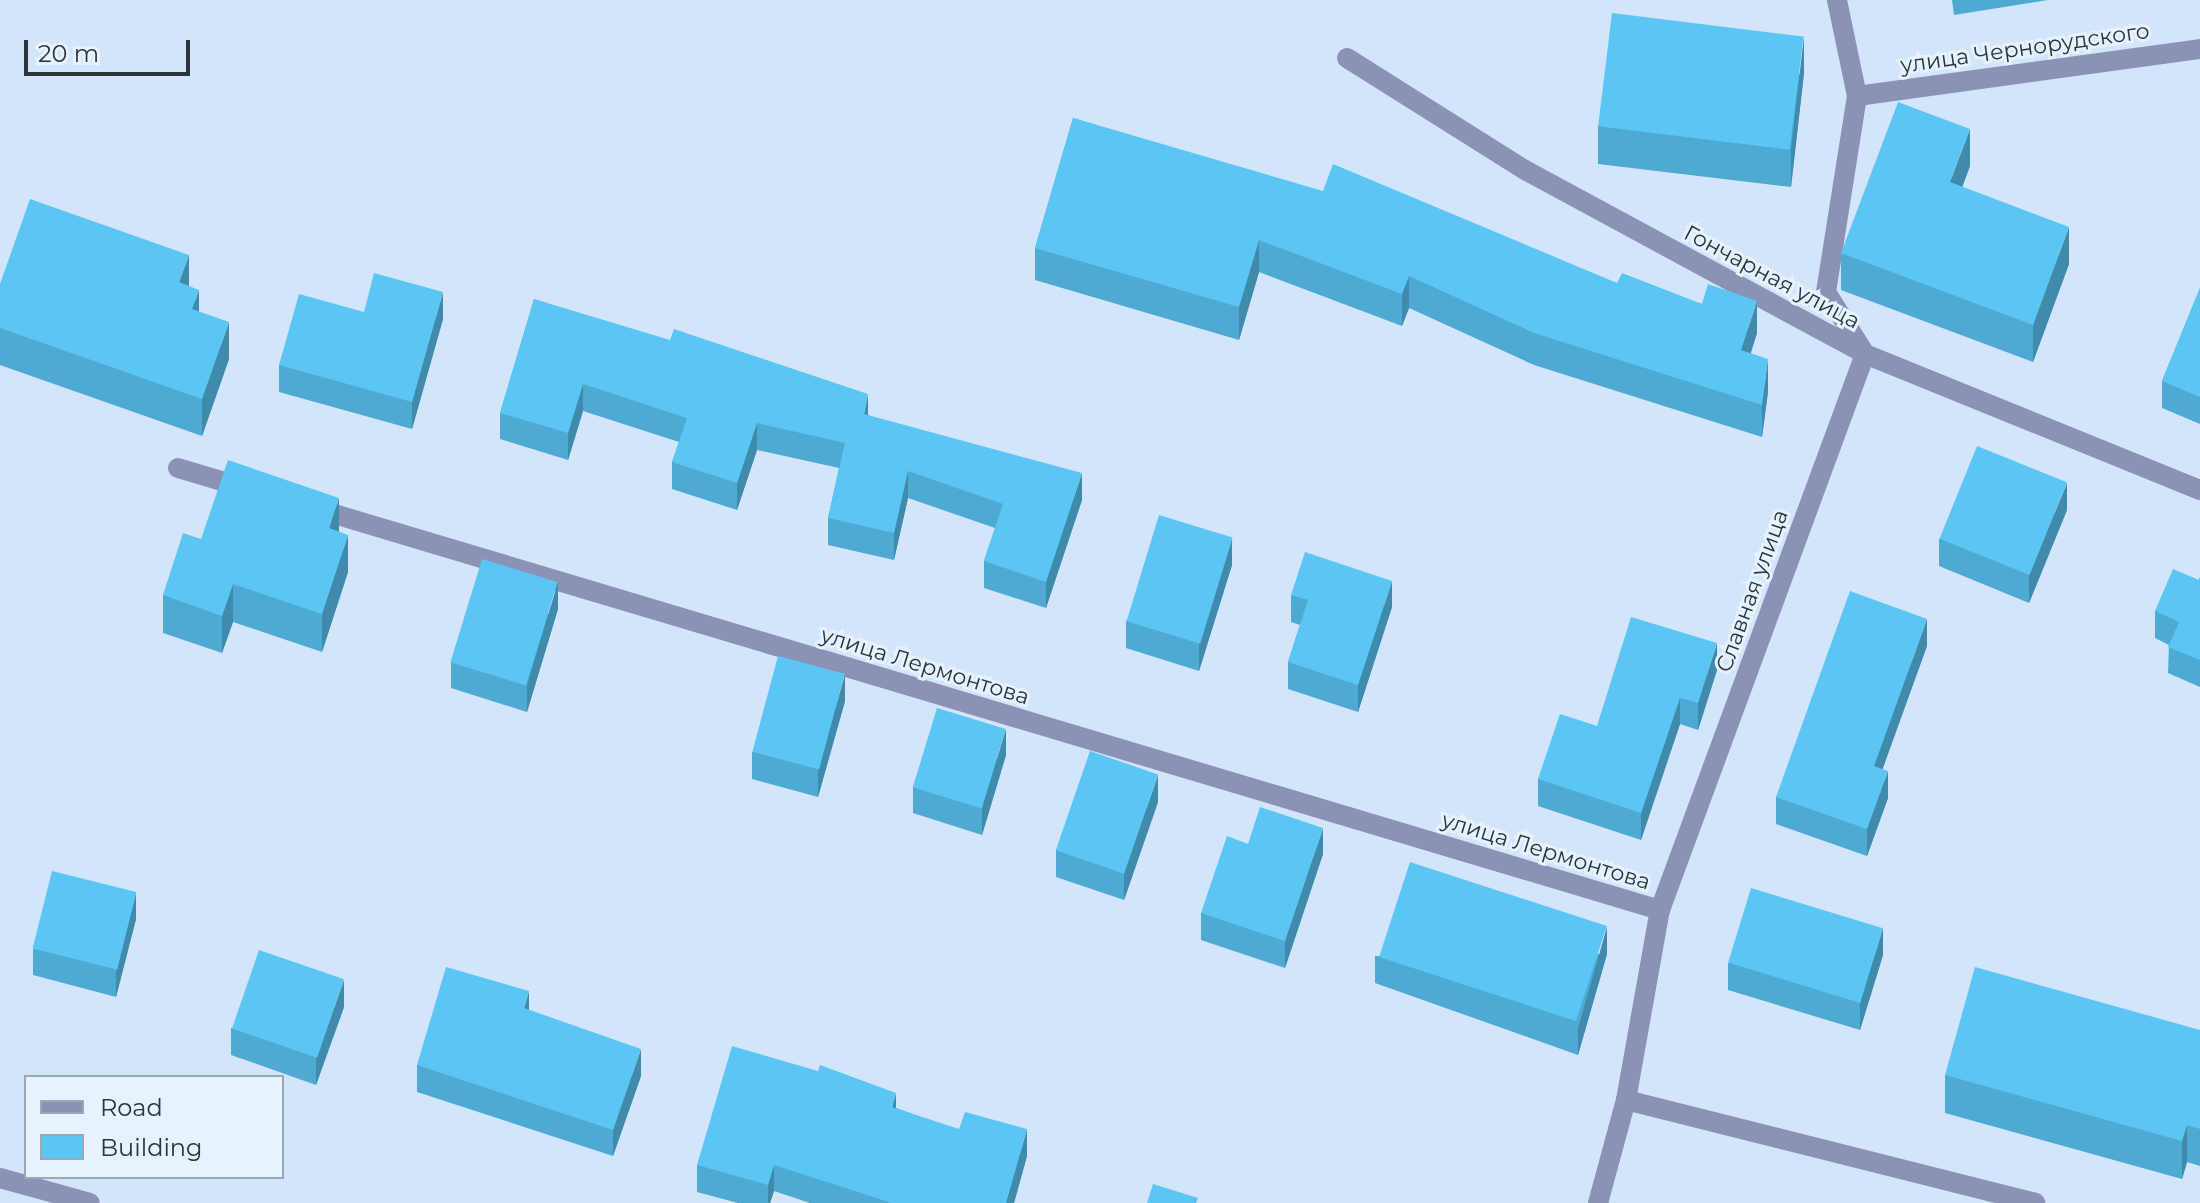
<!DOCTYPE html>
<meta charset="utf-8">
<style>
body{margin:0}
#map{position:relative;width:2200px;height:1203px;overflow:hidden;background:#d3e5fb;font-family:Montserrat,sans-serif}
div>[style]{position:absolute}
.minor>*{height:20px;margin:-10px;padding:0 10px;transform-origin:10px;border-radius:10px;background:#8b92b6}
.wall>*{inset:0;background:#4eaad2}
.shaded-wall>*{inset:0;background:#408bab}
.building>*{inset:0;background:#5bc6f4;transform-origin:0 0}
span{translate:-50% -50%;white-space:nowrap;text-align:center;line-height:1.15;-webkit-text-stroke:6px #e7f2ff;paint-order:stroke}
.street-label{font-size:22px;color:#2d343c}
.legend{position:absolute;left:24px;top:1075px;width:260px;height:104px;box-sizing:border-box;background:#e7f2ff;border:2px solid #9da6b1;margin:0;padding:10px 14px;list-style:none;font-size:24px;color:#2d343c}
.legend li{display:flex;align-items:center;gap:16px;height:40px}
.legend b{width:40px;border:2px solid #9da6b1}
.scale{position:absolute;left:24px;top:40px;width:166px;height:36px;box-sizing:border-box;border:4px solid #2d343c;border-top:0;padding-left:10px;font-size:24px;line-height:28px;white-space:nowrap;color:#2d343c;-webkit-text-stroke:6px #e7f2ff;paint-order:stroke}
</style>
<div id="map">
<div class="minor">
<i style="left:1347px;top:58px;width:210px;rotate:32.2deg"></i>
<i style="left:1525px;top:170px;width:387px;rotate:28.4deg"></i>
<i style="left:1865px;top:354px;width:362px;rotate:22.1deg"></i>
<i style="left:1857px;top:96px;width:346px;rotate:-7.8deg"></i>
<i style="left:178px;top:468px;width:70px;rotate:16.6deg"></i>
<i style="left:314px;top:508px;width:1405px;rotate:16.63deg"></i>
<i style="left:1626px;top:1100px;width:422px;rotate:14.1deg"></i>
<i style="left:0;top:1178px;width:93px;rotate:15.5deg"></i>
<i style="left:1598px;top:1203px;width:107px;rotate:-74.8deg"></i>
<i style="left:1626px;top:1100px;width:193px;rotate:-79.9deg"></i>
<i style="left:1660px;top:910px;width:593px;rotate:-69.76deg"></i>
<i style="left:1865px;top:354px;width:73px;rotate:-122.2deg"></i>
<i style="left:1826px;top:292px;width:198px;rotate:-81deg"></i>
<i style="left:1857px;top:96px;width:98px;rotate:-101.8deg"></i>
</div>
<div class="wall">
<i style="clip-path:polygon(1952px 0,2048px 0,1954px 15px)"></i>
<i style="clip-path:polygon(1804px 73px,1791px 187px,1598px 164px,1598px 126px)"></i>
<i style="clip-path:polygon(1073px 118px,1617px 283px,1702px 304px,1757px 333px,1751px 353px,1768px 392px,1762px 437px,1534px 365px,1409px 308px,1402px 326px,1259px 272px,1239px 340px,1035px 280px,1035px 248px)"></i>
<i style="clip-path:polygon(1970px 166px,1962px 187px,2069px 264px,2033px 362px,1841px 290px,1841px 253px)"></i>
<i style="clip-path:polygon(0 284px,189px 286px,199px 312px,229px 359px,202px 436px,0 365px)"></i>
<i style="clip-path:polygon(2200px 288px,2200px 424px,2162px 408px,2162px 381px)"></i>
<i style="clip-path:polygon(534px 299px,868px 415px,1082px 500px,1046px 608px,984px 588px,984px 561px,995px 528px,908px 498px,894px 560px,828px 545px,828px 518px,839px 468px,757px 450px,737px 510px,672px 489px,672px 462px,679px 442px,583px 411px,568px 460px,500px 439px,500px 413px)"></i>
<i style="clip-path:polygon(364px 312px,443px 319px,412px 429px,279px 392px,279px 365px)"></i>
<i style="clip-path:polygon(2067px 510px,2029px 603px,1939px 566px,1939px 539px)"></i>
<i style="clip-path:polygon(339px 531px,348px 572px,322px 652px,233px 622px,222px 653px,163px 633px,163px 595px,201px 539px)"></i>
<i style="clip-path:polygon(1232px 565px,1199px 671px,1126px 648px,1126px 621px)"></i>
<i style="clip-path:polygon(2200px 577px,2200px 687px,2168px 673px,2169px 645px,2155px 638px,2155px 611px,2199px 580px)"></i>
<i style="clip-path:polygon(1291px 595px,1392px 607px,1358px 712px,1288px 689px,1288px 662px,1300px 625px,1291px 622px)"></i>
<i style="clip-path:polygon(558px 609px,527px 712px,451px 688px,451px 662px)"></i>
<i style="clip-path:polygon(1927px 646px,1882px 769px,1888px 798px,1867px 856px,1776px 824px,1776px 797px)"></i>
<i style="clip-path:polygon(1717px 670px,1698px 730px,1680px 724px,1641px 840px,1538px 806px,1538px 779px,1597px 726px)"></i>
<i style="clip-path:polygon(845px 701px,818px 797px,752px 779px,752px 752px)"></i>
<i style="clip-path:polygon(1006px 755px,982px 835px,913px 813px,913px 787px)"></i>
<i style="clip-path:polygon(1158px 802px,1124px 900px,1056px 877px,1056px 850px)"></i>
<i style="clip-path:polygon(1323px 854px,1285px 968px,1201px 940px,1201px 913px)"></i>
<i style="clip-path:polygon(136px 919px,116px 997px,33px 975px,33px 949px)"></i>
<i style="clip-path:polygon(1607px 954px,1578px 1055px,1375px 983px,1375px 956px)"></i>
<i style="clip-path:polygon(1883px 955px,1860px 1030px,1728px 990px,1728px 963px)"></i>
<i style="clip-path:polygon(344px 1007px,316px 1085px,231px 1055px,231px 1028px)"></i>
<i style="clip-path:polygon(2200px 1030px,2200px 1166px,2187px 1162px,2182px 1179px,1945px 1113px,1945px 1075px)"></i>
<i style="clip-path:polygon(417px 1065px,641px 1076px,613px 1156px,417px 1092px)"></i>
<i style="clip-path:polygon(896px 1108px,1027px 1156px,1014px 1203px,810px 1203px,774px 1191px,770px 1203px,738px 1203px,697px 1192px,697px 1165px)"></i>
</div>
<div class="shaded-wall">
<i style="clip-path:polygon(1804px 36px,1804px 73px,1791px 187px,1791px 149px)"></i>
<i style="clip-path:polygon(1970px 129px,1970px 166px,1950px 220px,1950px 182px)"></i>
<i style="clip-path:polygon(2069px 227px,2069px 264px,2033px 362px,2033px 325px)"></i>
<i style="clip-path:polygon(1259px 240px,1259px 272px,1239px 340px,1239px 307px)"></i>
<i style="clip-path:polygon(189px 255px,189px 292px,179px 282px)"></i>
<i style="clip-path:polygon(1409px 276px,1409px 308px,1402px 326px,1402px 294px)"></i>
<i style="clip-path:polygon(199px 290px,199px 327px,192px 309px)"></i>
<i style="clip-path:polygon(443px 292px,443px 319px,412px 429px,412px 402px)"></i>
<i style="clip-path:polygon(1757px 301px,1757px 333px,1741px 382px,1741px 350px)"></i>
<i style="clip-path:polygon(229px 322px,229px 359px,202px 436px,202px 399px)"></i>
<i style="clip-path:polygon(1768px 359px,1768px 392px,1762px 437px,1762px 405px)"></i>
<i style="clip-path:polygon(583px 384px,583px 411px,568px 460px,568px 433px)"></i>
<i style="clip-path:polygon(868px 394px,868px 421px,864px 414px)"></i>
<i style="clip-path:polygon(757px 423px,757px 450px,737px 510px,737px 483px)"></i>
<i style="clip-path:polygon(908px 471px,908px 498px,894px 560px,894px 533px)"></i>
<i style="clip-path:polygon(1082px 473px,1082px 500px,1046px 608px,1046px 582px)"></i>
<i style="clip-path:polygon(2067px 483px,2067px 510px,2029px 603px,2029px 576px)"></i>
<i style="clip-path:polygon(339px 498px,339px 536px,329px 528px)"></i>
<i style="clip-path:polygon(348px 535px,348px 572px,322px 652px,322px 614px)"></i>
<i style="clip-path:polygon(1232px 538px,1232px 565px,1199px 671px,1199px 644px)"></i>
<i style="clip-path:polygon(1392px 581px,1392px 607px,1358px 712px,1358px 685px)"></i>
<i style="clip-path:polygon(558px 582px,558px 609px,527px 712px,527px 685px)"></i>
<i style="clip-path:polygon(233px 584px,233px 622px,222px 653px,222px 616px)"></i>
<i style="clip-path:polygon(1927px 619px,1927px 646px,1874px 793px,1874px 766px)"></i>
<i style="clip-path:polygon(1717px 643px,1717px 670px,1698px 730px,1698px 703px)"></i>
<i style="clip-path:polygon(845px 674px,845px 701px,818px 797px,818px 770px)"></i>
<i style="clip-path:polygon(1680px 698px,1680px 724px,1641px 840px,1641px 813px)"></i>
<i style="clip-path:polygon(1006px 729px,1006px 755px,982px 835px,982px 808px)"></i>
<i style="clip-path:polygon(1888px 771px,1888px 798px,1867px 856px,1867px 829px)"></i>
<i style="clip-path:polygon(1158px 775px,1158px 802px,1124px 900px,1124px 874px)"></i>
<i style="clip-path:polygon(1323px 828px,1323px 854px,1285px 968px,1285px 941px)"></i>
<i style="clip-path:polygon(136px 892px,136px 919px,116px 997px,116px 970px)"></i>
<i style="clip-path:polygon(1607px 927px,1607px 954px,1578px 1055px,1578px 1028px)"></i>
<i style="clip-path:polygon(1883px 928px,1883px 955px,1860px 1030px,1860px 1003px)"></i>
<i style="clip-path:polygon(344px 980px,344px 1007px,316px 1085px,316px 1059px)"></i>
<i style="clip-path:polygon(529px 991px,529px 1018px,524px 1008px)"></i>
<i style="clip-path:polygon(641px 1049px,641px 1076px,613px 1156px,613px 1130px)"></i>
<i style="clip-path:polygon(896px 1093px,896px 1119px,892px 1107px)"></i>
<i style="clip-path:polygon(2187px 1125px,2187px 1162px,2182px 1179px,2182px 1141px)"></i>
<i style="clip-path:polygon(1027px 1129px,1027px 1156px,1014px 1203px,1006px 1203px)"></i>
<i style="clip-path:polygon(774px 1165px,774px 1191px,770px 1203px,768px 1203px,768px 1185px)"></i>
</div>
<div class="building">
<i style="left:1612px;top:13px;width:193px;height:114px;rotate:7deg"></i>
<i style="clip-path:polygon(1898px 102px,1970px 129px,1950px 182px,2069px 227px,2033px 325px,1841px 253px)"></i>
<i style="clip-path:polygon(1073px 118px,1323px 191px,1333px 164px,1617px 283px,1622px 273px,1702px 304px,1708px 284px,1757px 301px,1741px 350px,1768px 359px,1762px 405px,1534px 333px,1409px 276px,1402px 294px,1259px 240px,1239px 307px,1035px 248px)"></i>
<i style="clip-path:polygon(30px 199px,189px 255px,179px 282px,199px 290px,192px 309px,229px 322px,202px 399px,0 328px,0 284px)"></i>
<i style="clip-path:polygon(374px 273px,443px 292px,412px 402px,279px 365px,299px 294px,364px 312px)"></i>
<i style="clip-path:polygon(2200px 288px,2200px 397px,2162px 381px)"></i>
<i style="clip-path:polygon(534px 299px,670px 340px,674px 329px,868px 394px,864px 414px,1082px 473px,1046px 582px,984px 561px,1003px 504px,908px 471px,894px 533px,828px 518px,845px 443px,757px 423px,737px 483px,672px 462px,687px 418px,583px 384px,568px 433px,500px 413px)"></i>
<i style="left:1977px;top:446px;width:97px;height:100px;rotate:22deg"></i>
<i style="clip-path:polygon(228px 460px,339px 498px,329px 528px,348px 535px,322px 614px,233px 584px,222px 616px,163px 595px,183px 533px,201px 539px)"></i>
<i style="left:1159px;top:515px;width:77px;height:111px;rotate:17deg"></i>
<i style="clip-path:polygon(1305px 552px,1392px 581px,1358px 685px,1288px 662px,1308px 600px,1291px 595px)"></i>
<i style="left:482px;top:559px;width:79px;height:108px;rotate:17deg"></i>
<i style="clip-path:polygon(2173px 569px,2199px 580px,2200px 577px,2200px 660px,2168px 647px,2179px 622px,2155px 611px)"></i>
<i style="clip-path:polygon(1850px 591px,1927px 619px,1874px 766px,1888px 771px,1867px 829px,1776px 797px)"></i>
<i style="clip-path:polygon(1631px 617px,1717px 643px,1698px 703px,1680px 698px,1641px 813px,1538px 779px,1560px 714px,1597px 726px)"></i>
<i style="left:778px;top:656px;width:69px;height:99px;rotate:15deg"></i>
<i style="left:937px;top:708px;width:72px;height:83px;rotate:17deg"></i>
<i style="left:1090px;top:751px;width:72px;height:105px;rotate:19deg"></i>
<i style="clip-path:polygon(1260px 807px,1323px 828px,1285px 941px,1201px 913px,1227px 836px,1248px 844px)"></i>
<i style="left:1410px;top:862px;width:207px;height:100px;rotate:18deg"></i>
<i style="left:52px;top:871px;width:87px;height:80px;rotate:14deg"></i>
<i style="left:1751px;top:888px;width:138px;height:78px;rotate:17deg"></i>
<i style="left:259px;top:950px;width:90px;height:83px;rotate:19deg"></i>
<i style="clip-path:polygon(446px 967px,529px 991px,524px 1008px,641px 1049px,613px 1130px,417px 1065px)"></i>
<i style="clip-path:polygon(1975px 967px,2200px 1030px,2200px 1129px,2187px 1125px,2182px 1141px,1945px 1075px)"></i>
<i style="clip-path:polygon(732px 1046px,818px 1071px,820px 1065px,896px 1093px,892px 1107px,959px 1129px,965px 1112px,1027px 1129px,1006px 1203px,892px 1203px,774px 1165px,768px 1185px,697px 1165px)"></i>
<i style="clip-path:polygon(1153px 1184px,1198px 1198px,1196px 1203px,1147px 1203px)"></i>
</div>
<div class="street-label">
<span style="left:2025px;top:48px;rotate:-8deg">улица Чернорудского</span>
<span style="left:1772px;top:277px;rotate:28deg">Гончарная улица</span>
<span style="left:1752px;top:591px;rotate:-70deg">Славная улица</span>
<span style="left:925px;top:666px;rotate:17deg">улица Лермонтова</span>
<span style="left:1546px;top:851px;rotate:17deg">улица Лермонтова</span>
</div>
<ul class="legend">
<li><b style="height:10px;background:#8b92b6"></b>Road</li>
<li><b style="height:22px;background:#5bc6f4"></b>Building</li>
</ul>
<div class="scale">20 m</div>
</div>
